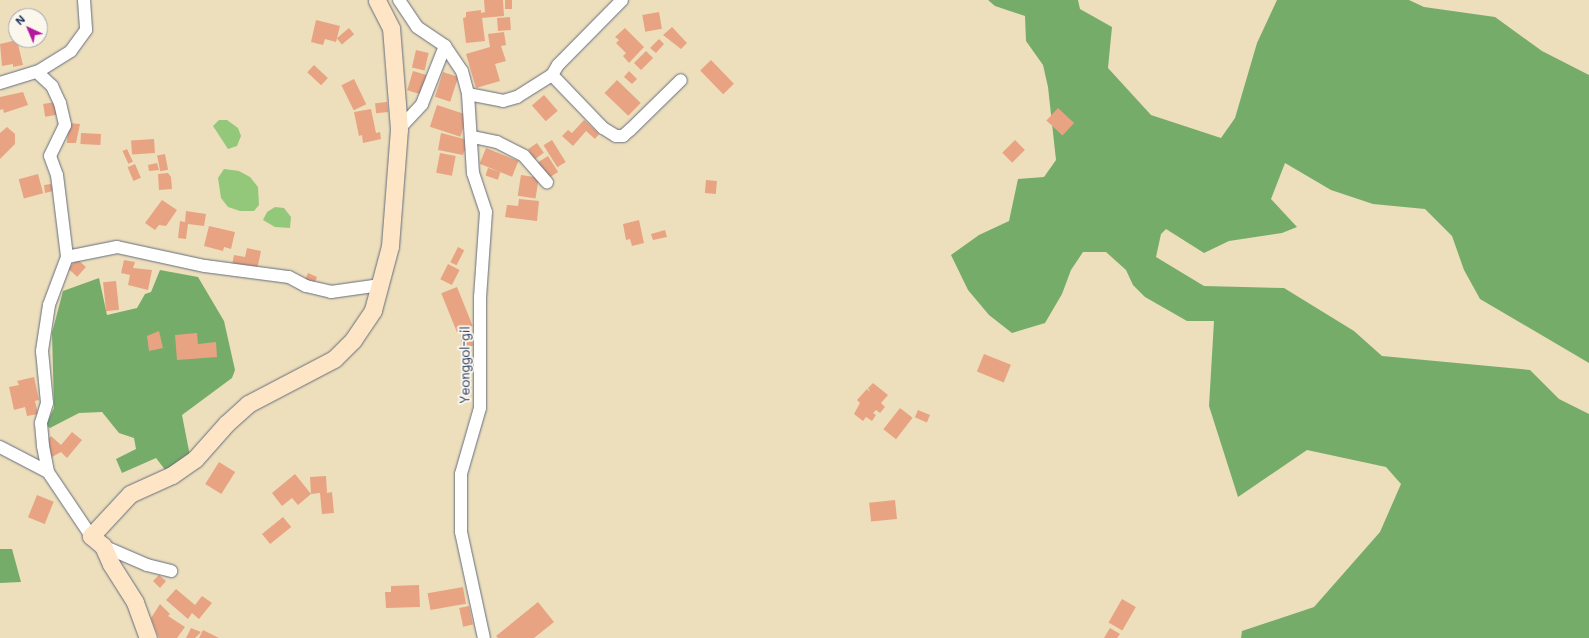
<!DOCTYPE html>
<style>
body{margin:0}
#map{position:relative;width:1589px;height:638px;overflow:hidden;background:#eddfbc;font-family:Mali,sans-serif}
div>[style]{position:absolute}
.green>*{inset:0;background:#93c87a}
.forest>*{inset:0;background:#76ac6a}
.building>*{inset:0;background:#e8a382;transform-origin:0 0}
.roads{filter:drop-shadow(0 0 1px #646d7f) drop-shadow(0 0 1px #646d7f)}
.street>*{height:12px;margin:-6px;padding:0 6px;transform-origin:6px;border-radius:6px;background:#fff}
.secondary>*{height:17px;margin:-8.5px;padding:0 8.5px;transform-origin:8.5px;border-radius:8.5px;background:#fde5c5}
span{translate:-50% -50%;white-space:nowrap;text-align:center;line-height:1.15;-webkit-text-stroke:4px #fbf7ec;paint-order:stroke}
.street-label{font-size:13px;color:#1b2f5e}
.north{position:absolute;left:8px;top:8px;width:40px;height:40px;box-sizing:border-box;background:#fbf7ec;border:1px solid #a1a7b3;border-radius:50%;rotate:316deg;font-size:11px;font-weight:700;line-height:16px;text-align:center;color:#1b2f5e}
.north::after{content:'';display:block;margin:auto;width:14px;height:18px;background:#b5179e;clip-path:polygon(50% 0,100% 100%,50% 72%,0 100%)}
</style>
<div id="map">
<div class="green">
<i style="clip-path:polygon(219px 120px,227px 120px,238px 128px,241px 136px,237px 146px,228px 149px,213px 126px)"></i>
<i style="clip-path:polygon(224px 169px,239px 171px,250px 177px,258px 187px,259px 205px,254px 211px,240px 211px,228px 207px,221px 198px,218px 178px)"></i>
<i style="clip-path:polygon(275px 207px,284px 208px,291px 217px,290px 228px,275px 227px,263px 220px,267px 212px)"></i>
</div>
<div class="forest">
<i style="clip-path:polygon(988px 0,1078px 0,1080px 9px,1112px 27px,1108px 68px,1151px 115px,1221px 138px,1235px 118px,1257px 43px,1277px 0,1409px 0,1424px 7px,1495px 17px,1542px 51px,1589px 75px,1589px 363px,1480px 299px,1464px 270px,1452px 236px,1425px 209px,1373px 204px,1331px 190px,1285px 163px,1271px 199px,1297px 227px,1282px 233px,1229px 241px,1204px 253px,1166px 229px,1161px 234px,1156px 257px,1204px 286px,1284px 288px,1354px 331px,1382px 356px,1530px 370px,1559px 399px,1589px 414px,1589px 638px,1241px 638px,1242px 631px,1314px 607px,1380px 532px,1401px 484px,1386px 467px,1307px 450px,1238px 497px,1209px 406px,1214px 321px,1187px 321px,1145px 297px,1133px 285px,1126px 270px,1106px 252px,1083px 252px,1071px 270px,1062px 294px,1045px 323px,1012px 333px,989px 315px,968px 290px,951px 255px,979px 235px,1009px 221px,1018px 179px,1044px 177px,1056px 160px,1048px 87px,1043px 65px,1026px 41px,1025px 16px,995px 6px)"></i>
<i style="clip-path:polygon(160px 270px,198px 277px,224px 321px,235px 370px,232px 378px,182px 415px,190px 456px,166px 471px,156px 458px,122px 473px,116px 459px,136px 449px,134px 438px,119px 433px,102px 412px,79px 413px,50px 428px,46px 425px,54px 408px,52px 333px,63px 291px,99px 278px,107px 315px,137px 308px,145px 294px,151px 292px)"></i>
<i style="clip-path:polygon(0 549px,12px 549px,21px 582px,0 583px)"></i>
</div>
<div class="building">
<i style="clip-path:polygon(484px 0,503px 0,504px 16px,482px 18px,485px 41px,466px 43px,463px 18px,466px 17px,466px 12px,481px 10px,481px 13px,485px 12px)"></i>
<i style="left:505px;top:0;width:7px;height:9px"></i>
<i style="left:659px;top:12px;width:17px;height:17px;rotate:80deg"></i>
<i style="left:510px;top:17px;width:13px;height:13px;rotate:86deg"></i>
<i style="clip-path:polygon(316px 20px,340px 26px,336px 42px,325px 39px,323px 45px,311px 42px)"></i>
<i style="clip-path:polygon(672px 27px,687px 43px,681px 49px,663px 35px)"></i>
<i style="left:349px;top:28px;width:8px;height:16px;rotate:50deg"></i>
<i style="clip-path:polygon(625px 28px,644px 47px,629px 63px,623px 56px,626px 53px,616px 43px,619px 40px,615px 37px)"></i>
<i style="clip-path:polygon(504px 32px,506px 45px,501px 46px,506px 61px,495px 64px,500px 81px,476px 88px,466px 54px,490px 47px,488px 34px)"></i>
<i style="clip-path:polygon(659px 39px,664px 44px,656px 53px,650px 48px)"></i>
<i style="clip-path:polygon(17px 40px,23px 65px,13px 67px,13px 64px,2px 66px,0 44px)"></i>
<i style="left:416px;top:50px;width:13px;height:18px;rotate:13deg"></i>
<i style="left:646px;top:51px;width:10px;height:17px;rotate:45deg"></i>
<i style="left:711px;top:60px;width:33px;height:15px;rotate:46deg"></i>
<i style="left:314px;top:65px;width:19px;height:10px;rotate:43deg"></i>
<i style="left:413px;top:71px;width:14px;height:20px;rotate:17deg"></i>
<i style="clip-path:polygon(629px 71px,637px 79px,632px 84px,624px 77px)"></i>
<i style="left:443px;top:72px;width:16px;height:26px;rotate:18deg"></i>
<i style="left:354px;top:79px;width:28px;height:14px;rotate:64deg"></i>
<i style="left:617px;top:80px;width:33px;height:18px;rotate:44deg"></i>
<i style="clip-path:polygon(23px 92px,28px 105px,4px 113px,3px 109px,0 110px,0 97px)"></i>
<i style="left:544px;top:95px;width:21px;height:16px;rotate:49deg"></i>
<i style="left:55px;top:102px;width:13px;height:12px;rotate:81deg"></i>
<i style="left:387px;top:102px;width:10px;height:12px;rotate:84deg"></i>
<i style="left:437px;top:105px;width:32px;height:23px;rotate:18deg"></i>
<i style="left:1058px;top:108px;width:22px;height:17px;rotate:43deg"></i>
<i style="clip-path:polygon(371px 109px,376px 133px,380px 132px,381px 139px,363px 143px,362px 135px,359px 136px,354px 112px)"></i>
<i style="clip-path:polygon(584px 120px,599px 134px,595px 139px,586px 131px,573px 146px,562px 136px,568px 130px,572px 133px)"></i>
<i style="clip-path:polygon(68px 123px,80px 124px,76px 143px,67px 143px)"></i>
<i style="clip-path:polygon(7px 127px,15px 134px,15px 144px,0 159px,0 133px)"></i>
<i style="left:81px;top:133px;width:20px;height:11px;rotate:3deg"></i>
<i style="clip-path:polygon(441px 133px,468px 140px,470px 152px,464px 151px,463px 155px,438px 150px)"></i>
<i style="left:154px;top:139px;width:14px;height:23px;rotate:86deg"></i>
<i style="left:552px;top:140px;width:26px;height:10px;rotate:58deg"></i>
<i style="left:1015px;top:140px;width:14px;height:18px;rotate:45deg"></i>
<i style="left:537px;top:143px;width:12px;height:11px;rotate:55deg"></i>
<i style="left:486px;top:148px;width:35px;height:17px;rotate:22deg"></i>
<i style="left:127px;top:149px;width:14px;height:5px;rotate:65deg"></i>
<i style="left:440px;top:153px;width:16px;height:20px;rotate:11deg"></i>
<i style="left:165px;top:154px;width:16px;height:8px;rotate:79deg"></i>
<i style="left:548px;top:156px;width:19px;height:13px;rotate:58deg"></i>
<i style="clip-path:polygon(157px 163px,159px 170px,149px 171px,148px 165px)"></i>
<i style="left:135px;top:164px;width:15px;height:8px;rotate:67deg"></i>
<i style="left:488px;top:168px;width:13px;height:8px;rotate:18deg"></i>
<i style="clip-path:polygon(168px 173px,171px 177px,172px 189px,159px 190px,158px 174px)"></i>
<i style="left:38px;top:174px;width:20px;height:20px;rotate:75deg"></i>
<i style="left:521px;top:175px;width:18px;height:21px;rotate:9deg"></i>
<i style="left:706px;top:180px;width:11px;height:13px;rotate:5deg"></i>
<i style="clip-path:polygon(51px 184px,53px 191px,45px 193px,44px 185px)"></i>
<i style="clip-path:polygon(519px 199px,539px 201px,537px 221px,505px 217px,507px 205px,518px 206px)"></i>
<i style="clip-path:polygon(162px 200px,177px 210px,166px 226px,159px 225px,155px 230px,145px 223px)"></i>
<i style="clip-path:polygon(186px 211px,206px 214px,204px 226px,188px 224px,186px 239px,178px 238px,180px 221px,185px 222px)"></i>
<i style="clip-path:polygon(639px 220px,644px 243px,632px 246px,630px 239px,626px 240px,623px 224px)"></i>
<i style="clip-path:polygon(209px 226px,235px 232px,231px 249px,224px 247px,223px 251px,204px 246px)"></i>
<i style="clip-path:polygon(665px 230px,667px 237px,653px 240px,651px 234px)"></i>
<i style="left:458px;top:247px;width:7px;height:17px;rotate:27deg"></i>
<i style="clip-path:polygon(247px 248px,261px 251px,257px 270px,232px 265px,234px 255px,245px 257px)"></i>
<i style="left:77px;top:259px;width:12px;height:13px;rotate:42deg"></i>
<i style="clip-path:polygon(124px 260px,135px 262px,133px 268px,152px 270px,148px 290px,128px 285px,130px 275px,121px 273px)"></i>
<i style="left:448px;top:264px;width:13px;height:17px;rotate:27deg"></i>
<i style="left:308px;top:273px;width:10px;height:9px;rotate:24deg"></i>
<i style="left:116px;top:281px;width:29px;height:13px;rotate:84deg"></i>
<i style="left:457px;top:287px;width:42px;height:17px;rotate:68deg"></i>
<i style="clip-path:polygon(159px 331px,163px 348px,149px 351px,147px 336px)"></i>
<i style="left:471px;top:332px;width:14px;height:11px;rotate:82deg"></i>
<i style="clip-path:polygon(197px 333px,198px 344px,216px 342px,217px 357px,177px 360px,175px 335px)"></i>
<i style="left:984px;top:354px;width:29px;height:19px;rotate:22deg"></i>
<i style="clip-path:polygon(34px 377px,39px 400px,35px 401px,38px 414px,27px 416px,25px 407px,14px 410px,9px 387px,19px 385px,17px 381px)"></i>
<i style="clip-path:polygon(873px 383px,888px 395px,881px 403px,885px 407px,880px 413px,876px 410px,873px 413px,876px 415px,872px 421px,866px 417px,863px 421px,854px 414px,860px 403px,857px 400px,867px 389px,870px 392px,868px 388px)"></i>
<i style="left:900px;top:408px;width:16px;height:27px;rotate:38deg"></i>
<i style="left:918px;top:410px;width:13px;height:8px;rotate:23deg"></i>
<i style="clip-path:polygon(72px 432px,82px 440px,67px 458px,61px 452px,52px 457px,45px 443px,51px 436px,61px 445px)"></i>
<i style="left:219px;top:462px;width:19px;height:26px;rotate:32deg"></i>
<i style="clip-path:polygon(295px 474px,311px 494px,310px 477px,326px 476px,327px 493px,332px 492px,334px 513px,322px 514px,320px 493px,311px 494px,298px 505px,292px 498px,282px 506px,272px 493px)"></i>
<i style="left:37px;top:495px;width:18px;height:24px;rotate:22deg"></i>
<i style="left:895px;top:500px;width:19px;height:26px;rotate:84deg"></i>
<i style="left:283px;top:517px;width:13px;height:27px;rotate:51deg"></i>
<i style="clip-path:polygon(159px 575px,166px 581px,160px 588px,153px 581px)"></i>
<i style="clip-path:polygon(419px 585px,420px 607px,386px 608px,385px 592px,391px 592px,391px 586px)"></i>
<i style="left:463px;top:587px;width:17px;height:36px;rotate:80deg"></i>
<i style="clip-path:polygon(176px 589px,195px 605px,202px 596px,212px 603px,199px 619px,192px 613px,188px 619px,166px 600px)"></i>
<i style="left:1122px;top:599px;width:16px;height:27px;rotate:30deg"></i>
<i style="clip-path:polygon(538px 602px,554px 622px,534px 638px,498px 638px,496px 636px)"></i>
<i style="clip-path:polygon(160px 604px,170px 614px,168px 616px,185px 627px,177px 638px,159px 638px,151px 618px)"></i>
<i style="left:469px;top:606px;width:19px;height:10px;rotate:78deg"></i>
<i style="clip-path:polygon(191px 628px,201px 632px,195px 638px,186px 638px)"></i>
<i style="clip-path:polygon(1110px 628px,1120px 634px,1117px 638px,1104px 638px)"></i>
<i style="clip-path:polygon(203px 630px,219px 638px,199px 638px)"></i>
</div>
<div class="roads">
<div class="street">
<i style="left:84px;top:0;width:30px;rotate:86deg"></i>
<i style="left:86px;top:30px;width:26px;rotate:126deg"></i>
<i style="left:71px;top:51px;width:40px;rotate:148deg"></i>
<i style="left:37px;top:72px;width:21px;rotate:43deg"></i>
<i style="left:52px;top:86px;width:19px;rotate:65deg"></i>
<i style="left:60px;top:103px;width:23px;rotate:77deg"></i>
<i style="left:65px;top:125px;width:34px;rotate:116deg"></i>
<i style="left:50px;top:156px;width:20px;rotate:70deg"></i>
<i style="left:57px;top:175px;width:83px;rotate:83deg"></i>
<i style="left:67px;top:257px;width:51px;rotate:-11.3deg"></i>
<i style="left:117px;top:247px;width:90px;rotate:12.2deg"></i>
<i style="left:205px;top:266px;width:85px;rotate:7.5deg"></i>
<i style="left:289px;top:277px;width:19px;rotate:28deg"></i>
<i style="left:306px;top:286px;width:26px;rotate:13deg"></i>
<i style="left:331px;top:292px;width:50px;rotate:-8deg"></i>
<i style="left:399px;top:0;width:32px;rotate:56deg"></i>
<i style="left:417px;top:27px;width:34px;rotate:34deg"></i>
<i style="left:445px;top:46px;width:30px;rotate:56deg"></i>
<i style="left:462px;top:71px;width:24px;rotate:75deg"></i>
<i style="left:468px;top:94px;width:79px;rotate:86.4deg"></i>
<i style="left:473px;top:173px;width:41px;rotate:71.6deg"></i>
<i style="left:486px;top:212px;width:85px;rotate:94deg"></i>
<i style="left:480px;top:297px;width:111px;rotate:90deg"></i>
<i style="left:480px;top:408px;width:69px;rotate:106.1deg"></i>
<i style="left:461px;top:474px;width:58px;rotate:90deg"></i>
<i style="left:461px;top:532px;width:108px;rotate:77.8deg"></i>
<i style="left:552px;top:75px;width:74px;rotate:46.1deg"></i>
<i style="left:603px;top:128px;width:15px;rotate:32deg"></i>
<i style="left:616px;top:136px;width:7px"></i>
<i style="left:623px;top:136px;width:9px;rotate:-41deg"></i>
<i style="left:630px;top:130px;width:71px;rotate:-44.4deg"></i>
<i style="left:0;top:83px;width:39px;rotate:-17deg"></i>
<i style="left:468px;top:94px;width:36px;rotate:11deg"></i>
<i style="left:503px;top:101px;width:15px;rotate:-16deg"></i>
<i style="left:517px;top:97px;width:41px;rotate:-32.2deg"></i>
<i style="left:552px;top:75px;width:12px;rotate:-59deg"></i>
<i style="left:558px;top:65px;width:91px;rotate:-45.4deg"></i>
<i style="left:399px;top:129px;width:34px;rotate:-47deg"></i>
<i style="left:422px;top:104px;width:62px;rotate:-68.4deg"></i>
<i style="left:473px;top:137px;width:25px;rotate:12deg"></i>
<i style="left:497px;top:142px;width:30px;rotate:27deg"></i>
<i style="left:524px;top:156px;width:35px;rotate:49deg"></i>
<i style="left:67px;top:257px;width:51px;rotate:110.6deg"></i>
<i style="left:49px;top:305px;width:47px;rotate:98.7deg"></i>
<i style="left:42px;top:351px;width:52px;rotate:84.5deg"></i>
<i style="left:47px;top:403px;width:21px;rotate:107deg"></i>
<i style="left:41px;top:423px;width:23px;rotate:85deg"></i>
<i style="left:43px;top:446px;width:26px;rotate:79deg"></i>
<i style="left:48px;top:472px;width:77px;rotate:56.1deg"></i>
<i style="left:0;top:447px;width:54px;rotate:27.5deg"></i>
<i style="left:103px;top:546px;width:48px;rotate:23.4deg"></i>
<i style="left:147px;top:565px;width:25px;rotate:14deg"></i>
</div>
<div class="secondary">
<i style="left:148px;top:638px;width:38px;rotate:-110deg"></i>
<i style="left:135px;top:602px;width:45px;rotate:-122.3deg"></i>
<i style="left:111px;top:564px;width:20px;rotate:-114deg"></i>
<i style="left:103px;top:546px;width:16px;rotate:-140deg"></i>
<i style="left:91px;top:536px;width:57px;rotate:-47.1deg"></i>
<i style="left:130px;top:494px;width:46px;rotate:-24.3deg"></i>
<i style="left:172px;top:475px;width:28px;rotate:-35deg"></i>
<i style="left:195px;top:459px;width:47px;rotate:-48.5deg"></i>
<i style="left:226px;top:424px;width:30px;rotate:-42deg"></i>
<i style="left:248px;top:404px;width:97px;rotate:-27.6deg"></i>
<i style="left:334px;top:359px;width:27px;rotate:-45deg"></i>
<i style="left:353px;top:340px;width:36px;rotate:-56deg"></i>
<i style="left:373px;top:310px;width:66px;rotate:-75.1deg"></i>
<i style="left:390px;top:246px;width:117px;rotate:-85.6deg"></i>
<i style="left:399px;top:129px;width:101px;rotate:-94.5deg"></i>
<i style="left:391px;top:28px;width:31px;rotate:-117deg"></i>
</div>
</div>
<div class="street-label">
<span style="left:465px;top:365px;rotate:-90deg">Yeonggol-gil</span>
</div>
<div class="north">N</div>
</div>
